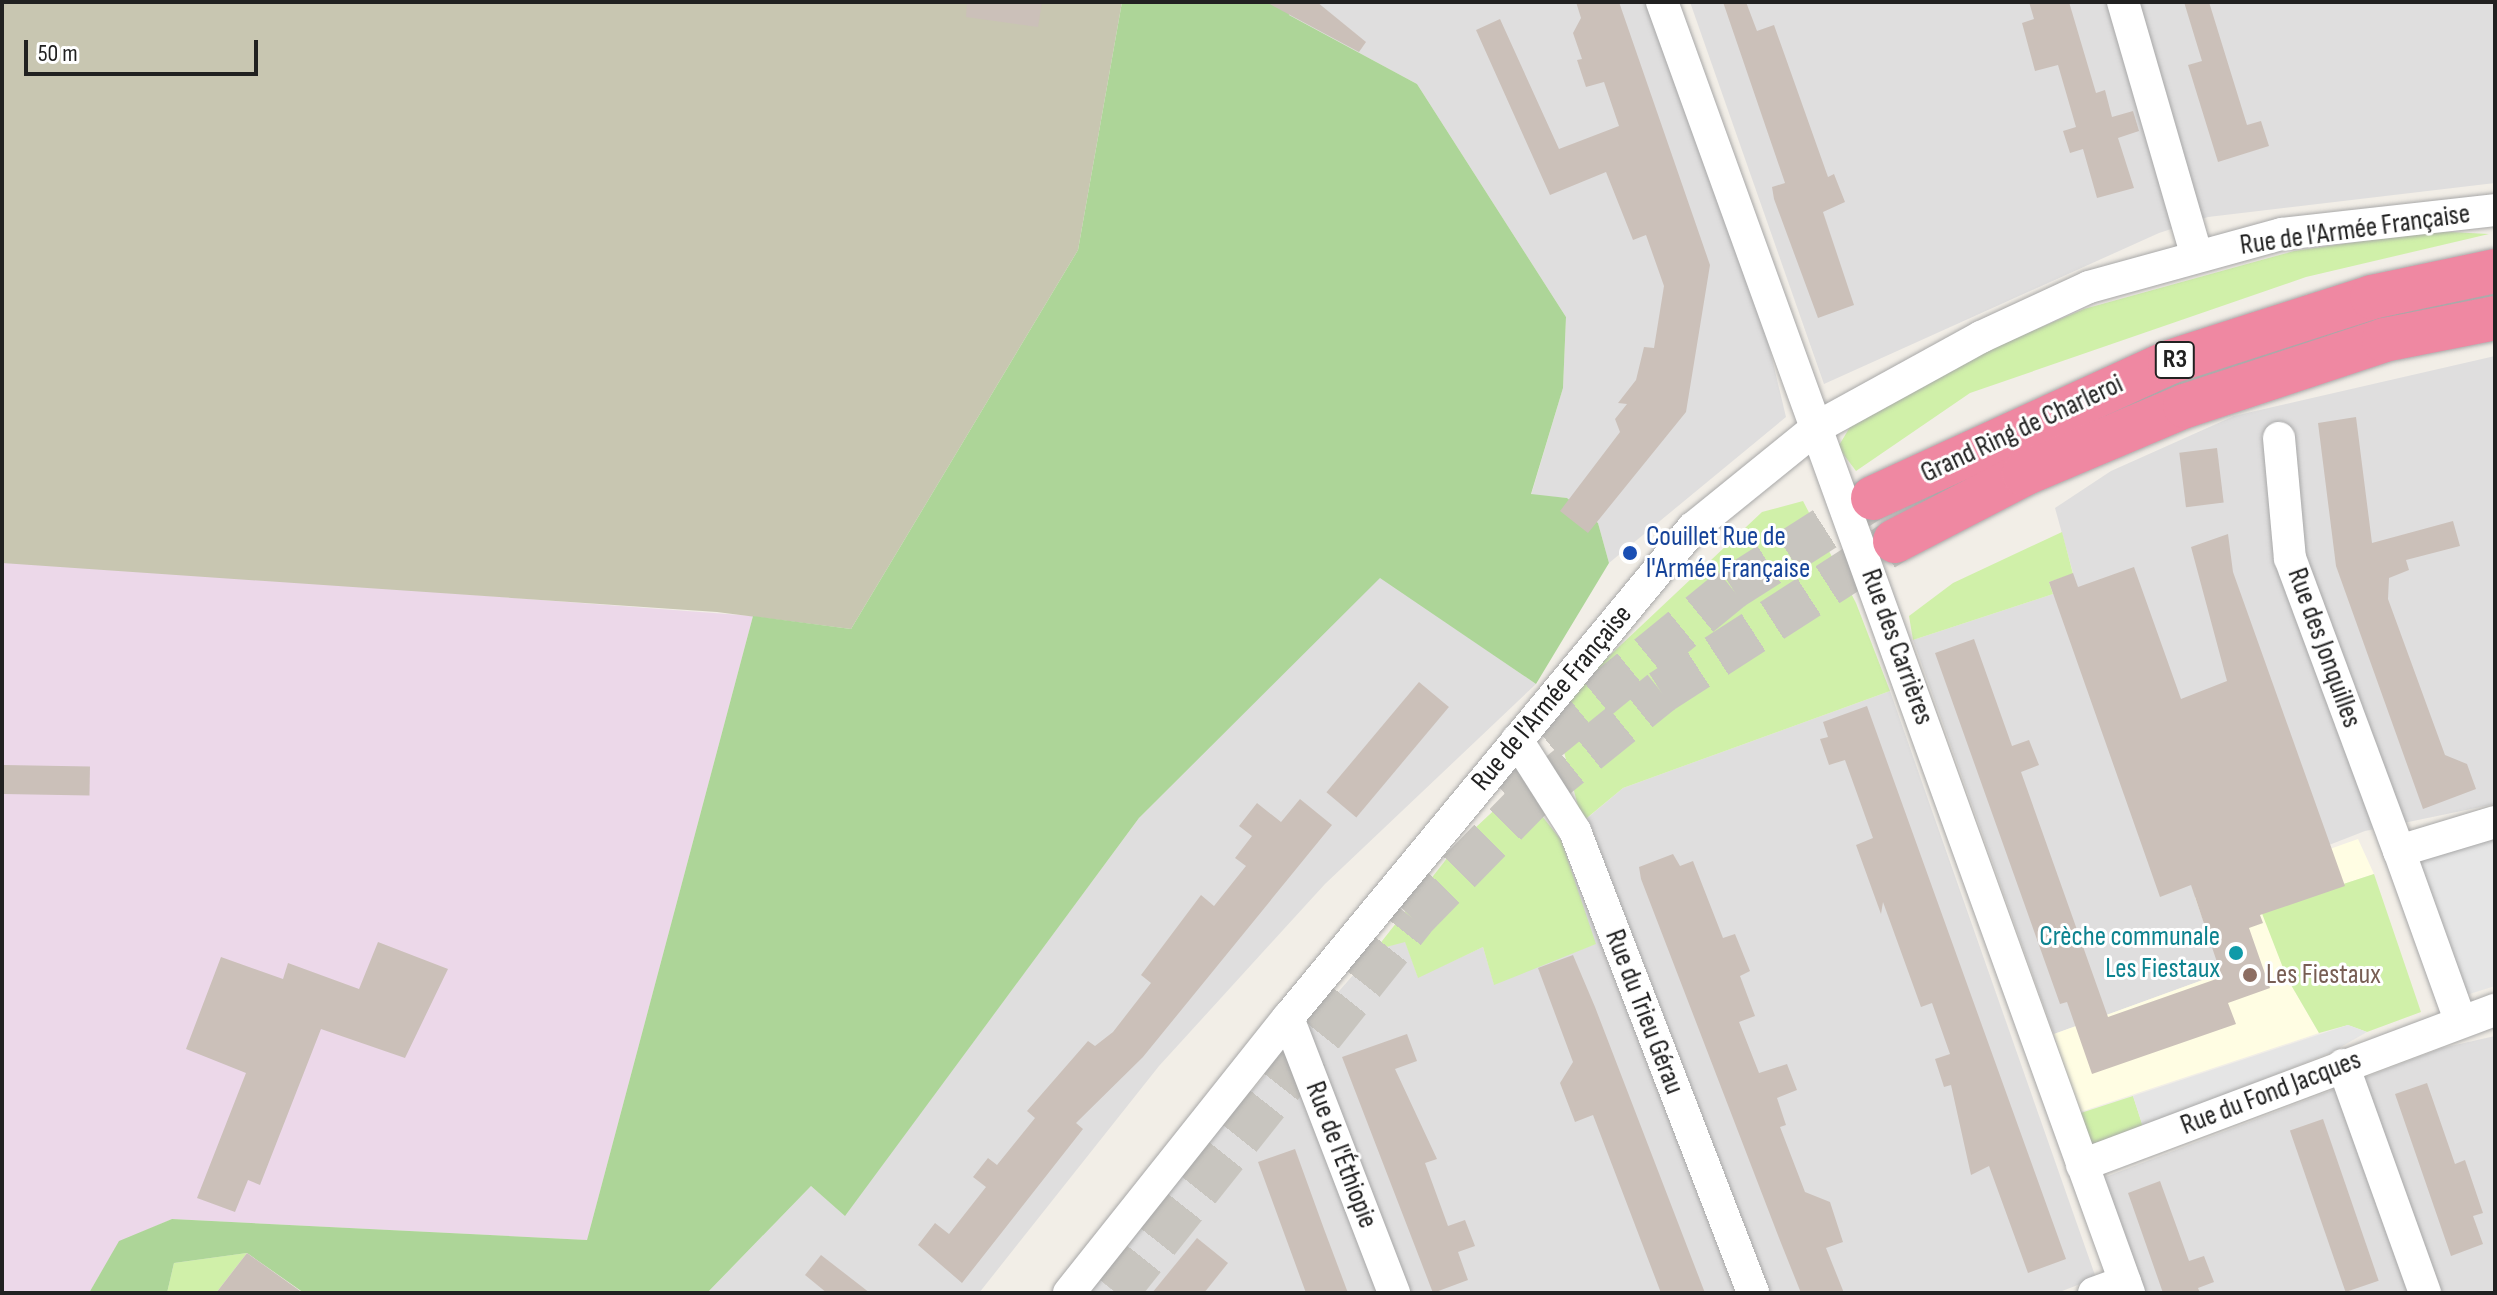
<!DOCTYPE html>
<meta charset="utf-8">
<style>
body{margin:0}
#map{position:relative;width:2497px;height:1295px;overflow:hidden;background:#f2eee7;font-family:"Sofia Sans Condensed",sans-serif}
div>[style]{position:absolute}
.residential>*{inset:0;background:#dfdede}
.industrial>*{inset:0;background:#ecd8e9}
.education>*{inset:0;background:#fffde3}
.construction>*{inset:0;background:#c8c6b1}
.grass>*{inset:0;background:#d0f0a9;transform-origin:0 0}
.forest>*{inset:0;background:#add598}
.parking>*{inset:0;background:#e5e5e5}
.building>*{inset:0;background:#cbc0b9;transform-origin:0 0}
.highway-tunnel>*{height:44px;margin-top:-22px;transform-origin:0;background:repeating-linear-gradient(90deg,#c8c5bf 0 44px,transparent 0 66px)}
.roads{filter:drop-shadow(0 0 2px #a8a8a8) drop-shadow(0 0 2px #a8a8a8)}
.street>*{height:32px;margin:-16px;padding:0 16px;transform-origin:16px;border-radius:16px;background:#fff}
.highway>*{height:44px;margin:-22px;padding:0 22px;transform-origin:22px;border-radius:22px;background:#ef88a2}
.dots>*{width:22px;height:22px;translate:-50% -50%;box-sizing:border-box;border:4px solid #fff;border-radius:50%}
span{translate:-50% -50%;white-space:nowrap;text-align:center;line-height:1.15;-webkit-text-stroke:6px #fff;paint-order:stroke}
.shield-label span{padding:2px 6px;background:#fff;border:2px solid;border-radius:6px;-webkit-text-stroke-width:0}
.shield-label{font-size:26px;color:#212121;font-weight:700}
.street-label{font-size:28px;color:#212121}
.transit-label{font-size:28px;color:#164399}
.left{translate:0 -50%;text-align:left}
.culture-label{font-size:28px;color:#0d838f}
.right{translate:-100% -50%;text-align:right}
.education-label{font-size:28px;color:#785e54}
.frame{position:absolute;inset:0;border:4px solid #212121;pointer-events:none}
.scale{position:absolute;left:24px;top:40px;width:234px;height:36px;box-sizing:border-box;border:4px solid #212121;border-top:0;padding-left:10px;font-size:24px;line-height:28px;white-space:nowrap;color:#212121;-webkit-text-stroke:6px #fff;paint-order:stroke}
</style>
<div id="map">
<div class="residential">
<i style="clip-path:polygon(1288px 2px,1651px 2px,1764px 325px,1786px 417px,1609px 563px,1598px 523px,1567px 498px,1531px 495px,1563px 388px,1566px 317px,1417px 84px,1289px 15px)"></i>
<i style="clip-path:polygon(1690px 2px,2495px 2px,2495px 183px,2208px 217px,2159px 233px,1824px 384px)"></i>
<i style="clip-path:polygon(2495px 356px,2495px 804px,2365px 831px,2195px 897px,2222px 973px,2054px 1034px,1913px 640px,2053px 594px,2049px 582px,2073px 573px,2055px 508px,2111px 471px,2234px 416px)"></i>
<i style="clip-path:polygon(1380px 577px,1536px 684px,1325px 884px,1159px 1066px,979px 1293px,707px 1293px,811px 1186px,845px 1215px,1139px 818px)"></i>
<i style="clip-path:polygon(1890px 691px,2096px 1278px,2057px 1293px,1075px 1293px,1375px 950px,1405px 941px,1418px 977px,1483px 947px,1494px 984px,1595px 944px,1561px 840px,1623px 788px)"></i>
<i style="clip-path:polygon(2495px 1036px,2495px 1293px,2144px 1293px,2103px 1178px,2442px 1048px)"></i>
</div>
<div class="industrial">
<i style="clip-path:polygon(2px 559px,753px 616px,587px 1240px,172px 1219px,119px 1242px,89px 1293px,2px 1293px)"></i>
</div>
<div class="education">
<i style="clip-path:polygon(2358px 839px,2374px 874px,2262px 911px,2287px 978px,2319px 1033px,2077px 1113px,2054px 1034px,2222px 973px,2195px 897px)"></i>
</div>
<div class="construction">
<i style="clip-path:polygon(2px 2px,1122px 2px,1078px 250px,851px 629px,717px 612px,2px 563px)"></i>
</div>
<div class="grass">
<i style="clip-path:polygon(2432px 231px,2489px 234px,2306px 277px,1970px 393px,1856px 471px,1838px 447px,1850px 427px,1964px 360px,2084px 309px,2294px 251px)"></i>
<i style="clip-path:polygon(1803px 501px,1856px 603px,1890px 691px,1623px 788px,1582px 822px,1553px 709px,1762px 512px)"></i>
<i style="clip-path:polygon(2062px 532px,2073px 574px,2049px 582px,2053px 594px,1913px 640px,1909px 616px,1953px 583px)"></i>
<i style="clip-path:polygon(1519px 787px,1561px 840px,1596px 944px,1494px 985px,1483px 947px,1418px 978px,1405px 942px,1375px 950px,1459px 843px)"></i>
<i style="clip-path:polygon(2374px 874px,2421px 1012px,2367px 1032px,2348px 1025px,2319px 1033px,2287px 978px,2261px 911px)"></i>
<i style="left:2133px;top:1096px;width:33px;height:59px;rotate:72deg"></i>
<i style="clip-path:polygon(247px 1253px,216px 1293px,167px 1293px,174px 1263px)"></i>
</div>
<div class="forest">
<i style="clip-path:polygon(1122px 2px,1288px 2px,1289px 15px,1417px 84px,1566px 317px,1563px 388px,1531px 494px,1567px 498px,1598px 523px,1609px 563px,1536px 684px,1380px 578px,1139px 818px,845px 1216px,811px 1186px,707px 1293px,304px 1293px,247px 1253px,174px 1263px,167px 1293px,89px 1293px,119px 1241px,172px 1219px,587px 1240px,753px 616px,851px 629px,1078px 250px)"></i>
</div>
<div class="parking">
<i style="clip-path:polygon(2495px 832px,2495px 986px,2463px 996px,2417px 860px)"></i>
<i style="clip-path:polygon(2348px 1025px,2367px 1032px,2332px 1052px,2143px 1127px,2133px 1096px)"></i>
</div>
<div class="building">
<i style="clip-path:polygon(967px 2px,1042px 2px,1038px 27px,966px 17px)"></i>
<i style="clip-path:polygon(1266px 2px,1317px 2px,1366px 42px,1359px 52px)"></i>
<i style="clip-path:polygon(1576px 2px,1619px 2px,1710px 265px,1686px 412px,1588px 533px,1560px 511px,1620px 432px,1615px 419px,1627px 404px,1618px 403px,1636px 380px,1644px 347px,1654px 348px,1664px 286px,1646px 235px,1633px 240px,1606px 172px,1550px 195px,1476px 30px,1500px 19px,1559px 149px,1619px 126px,1604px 82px,1586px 87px,1577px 60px,1582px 59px,1573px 33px,1581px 18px)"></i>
<i style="clip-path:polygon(1723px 2px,1746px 2px,1757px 31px,1774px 25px,1828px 177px,1834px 174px,1845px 202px,1823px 212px,1854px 305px,1818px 318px,1774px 199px,1772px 187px,1785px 183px)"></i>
<i style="clip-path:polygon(2029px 2px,2069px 2px,2096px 93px,2105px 90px,2112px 117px,2133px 111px,2139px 131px,2118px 138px,2134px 188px,2097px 198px,2083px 149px,2070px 153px,2063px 131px,2076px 127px,2058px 65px,2035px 71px,2022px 23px,2034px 19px)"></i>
<i style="clip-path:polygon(2184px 2px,2209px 2px,2247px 125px,2261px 121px,2269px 146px,2218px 162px,2188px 65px,2202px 61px)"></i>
<i style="clip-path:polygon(2356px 417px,2372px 543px,2453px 521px,2460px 546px,2406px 560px,2409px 570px,2389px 578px,2388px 599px,2445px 755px,2467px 764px,2476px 789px,2423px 809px,2336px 566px,2318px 423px)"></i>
<i style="left:2217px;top:448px;width:55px;height:38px;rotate:83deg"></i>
<i style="clip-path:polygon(2228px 534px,2233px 572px,2345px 886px,2260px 915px,2263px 923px,2249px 928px,2270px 988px,2228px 1003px,2236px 1024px,2092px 1074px,2067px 1002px,2060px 1004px,1935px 653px,1974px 639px,2012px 746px,2029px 740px,2039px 765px,2021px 772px,2108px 1017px,2222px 977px,2191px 885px,2160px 897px,2049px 582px,2073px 573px,2078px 587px,2134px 567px,2181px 699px,2227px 681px,2191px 547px)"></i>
<i style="left:1419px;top:682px;width:39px;height:144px;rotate:40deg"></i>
<i style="clip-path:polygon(1867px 706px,2066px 1259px,2028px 1273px,1989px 1166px,1971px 1175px,1951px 1085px,1944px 1087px,1935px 1059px,1950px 1054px,1932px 1003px,1921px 1007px,1883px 902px,1881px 914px,1856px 845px,1873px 838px,1845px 760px,1829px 765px,1820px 739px,1828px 737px,1823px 722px)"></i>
<i style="left:4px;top:765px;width:86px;height:29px;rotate:1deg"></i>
<i style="clip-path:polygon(1300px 799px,1332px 825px,1143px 1057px,1076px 1123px,1083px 1129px,962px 1283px,918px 1245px,935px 1223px,949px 1234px,986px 1187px,973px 1177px,988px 1158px,997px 1165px,1035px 1118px,1027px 1111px,1088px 1041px,1095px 1046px,1113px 1032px,1151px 983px,1141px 975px,1201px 895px,1214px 906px,1246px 866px,1235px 858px,1252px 836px,1239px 826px,1257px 803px,1281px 822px)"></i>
<i style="clip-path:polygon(1673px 854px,1680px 866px,1693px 861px,1723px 938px,1735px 934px,1750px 971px,1740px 976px,1755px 1016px,1739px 1022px,1759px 1073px,1787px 1064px,1797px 1090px,1777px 1098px,1786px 1125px,1780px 1127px,1805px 1192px,1830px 1202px,1843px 1242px,1826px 1248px,1844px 1293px,1801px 1293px,1781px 1243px,1641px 879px,1639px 867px)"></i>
<i style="clip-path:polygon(378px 942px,448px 969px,405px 1058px,321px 1029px,260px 1185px,248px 1180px,235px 1212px,197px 1198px,246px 1073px,186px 1049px,221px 957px,283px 979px,288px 963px,359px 989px)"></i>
<i style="clip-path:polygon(1573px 955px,1595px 1007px,1705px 1293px,1661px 1293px,1593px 1115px,1575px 1122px,1560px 1083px,1573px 1062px,1538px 968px)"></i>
<i style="clip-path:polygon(1407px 1034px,1417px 1061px,1395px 1069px,1437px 1159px,1425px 1163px,1448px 1226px,1465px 1220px,1475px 1246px,1458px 1252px,1468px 1280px,1433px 1293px,1342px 1057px)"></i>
<i style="clip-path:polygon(2427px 1083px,2455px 1164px,2465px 1160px,2483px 1213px,2473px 1216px,2483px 1244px,2451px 1256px,2395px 1094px)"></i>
<i style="left:2323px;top:1119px;width:171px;height:35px;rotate:71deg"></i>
<i style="clip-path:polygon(1295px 1149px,1324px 1229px,1348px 1293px,1306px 1293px,1258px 1162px)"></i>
<i style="clip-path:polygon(2160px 1181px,2189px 1261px,2204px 1256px,2214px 1282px,2198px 1288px,2200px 1293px,2163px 1293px,2128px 1193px)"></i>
<i style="clip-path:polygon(1197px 1238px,1228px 1263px,1204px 1293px,1152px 1293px)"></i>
<i style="clip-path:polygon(247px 1253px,303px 1293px,216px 1293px)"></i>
<i style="clip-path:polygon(821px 1255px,870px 1293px,827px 1293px,805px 1275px)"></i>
</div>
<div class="highway-tunnel">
<i style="left:1495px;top:782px;width:306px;rotate:-39.3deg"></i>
<i style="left:1732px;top:588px;width:167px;rotate:-32.6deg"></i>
<i style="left:1116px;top:1293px;width:478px;rotate:-51.5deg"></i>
<i style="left:1413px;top:919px;width:176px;rotate:-45.7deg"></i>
<i style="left:1536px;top:793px;width:161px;rotate:-38.9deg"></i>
<i style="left:1661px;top:692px;width:278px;rotate:-32.8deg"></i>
</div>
<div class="roads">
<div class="street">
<i style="left:1662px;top:2px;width:1373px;rotate:70.11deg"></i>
<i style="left:2123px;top:2px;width:262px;rotate:73.8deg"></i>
<i style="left:2279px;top:438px;width:121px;rotate:84.8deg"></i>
<i style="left:2290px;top:558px;width:313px;rotate:69.6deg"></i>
<i style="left:1517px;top:740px;width:108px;rotate:57.5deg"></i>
<i style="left:1575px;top:831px;width:495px;rotate:68.9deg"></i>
<i style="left:1288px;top:1018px;width:295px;rotate:68.9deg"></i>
<i style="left:2460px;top:1020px;width:180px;rotate:-109.8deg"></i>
<i style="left:2399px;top:851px;width:100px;rotate:-16.8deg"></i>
<i style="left:2343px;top:1065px;width:242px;rotate:70.2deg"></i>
<i style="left:2082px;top:1165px;width:441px;rotate:-20.6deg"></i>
<i style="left:1069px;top:1293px;width:352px;rotate:-51.5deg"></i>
<i style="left:1288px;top:1018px;width:636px;rotate:-50.43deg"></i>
<i style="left:1693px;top:528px;width:162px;rotate:-39deg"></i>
<i style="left:1819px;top:426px;width:185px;rotate:-28.8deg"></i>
<i style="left:1981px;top:337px;width:119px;rotate:-24.8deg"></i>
<i style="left:2089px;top:287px;width:200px;rotate:-15.4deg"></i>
<i style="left:2282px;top:234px;width:214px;rotate:-6.4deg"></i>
<i style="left:2094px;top:1293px;width:33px;rotate:-20deg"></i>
</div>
<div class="highway">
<i style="left:1873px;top:498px;width:327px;rotate:-24.6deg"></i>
<i style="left:2170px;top:362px;width:212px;rotate:-17.8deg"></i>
<i style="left:2372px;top:297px;width:126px;rotate:-11.9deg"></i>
<i style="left:1895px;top:541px;width:145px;rotate:-27.4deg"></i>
<i style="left:2024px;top:474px;width:175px;rotate:-22.9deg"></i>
<i style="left:2185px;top:406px;width:210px;rotate:-18.3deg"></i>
<i style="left:2384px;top:340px;width:113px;rotate:-11.2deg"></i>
</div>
</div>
<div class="dots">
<i style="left:1630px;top:553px;background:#1a4fb4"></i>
<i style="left:2236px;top:953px;background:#0f9aa8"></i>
<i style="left:2250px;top:975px;background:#8d6e63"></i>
</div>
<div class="shield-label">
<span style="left:2175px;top:360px">R3</span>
</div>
<div class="street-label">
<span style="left:2355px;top:230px;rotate:-8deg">Rue de l'Armée Française</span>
<span style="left:2022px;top:429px;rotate:-25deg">Grand Ring de Charleroi</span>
<span style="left:1897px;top:647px;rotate:70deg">Rue des Carrières</span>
<span style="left:2324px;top:648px;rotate:70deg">Rue des Jonquilles</span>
<span style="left:1552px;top:698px;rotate:-50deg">Rue de l'Armée Française</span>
<span style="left:1644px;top:1012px;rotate:69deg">Rue du Trieu Gérau</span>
<span style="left:2271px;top:1093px;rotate:-21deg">Rue du Fond Jacques</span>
<span style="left:1341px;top:1155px;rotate:69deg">Rue de l'Éthiopie</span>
</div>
<div class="transit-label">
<span class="left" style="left:1646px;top:553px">Couillet Rue de<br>l'Armée Française</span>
</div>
<div class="culture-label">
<span class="right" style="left:2220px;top:953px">Crèche communale<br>Les Fiestaux</span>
</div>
<div class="education-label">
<span class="left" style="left:2266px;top:975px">Les Fiestaux</span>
</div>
<div class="frame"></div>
<div class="scale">50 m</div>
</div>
